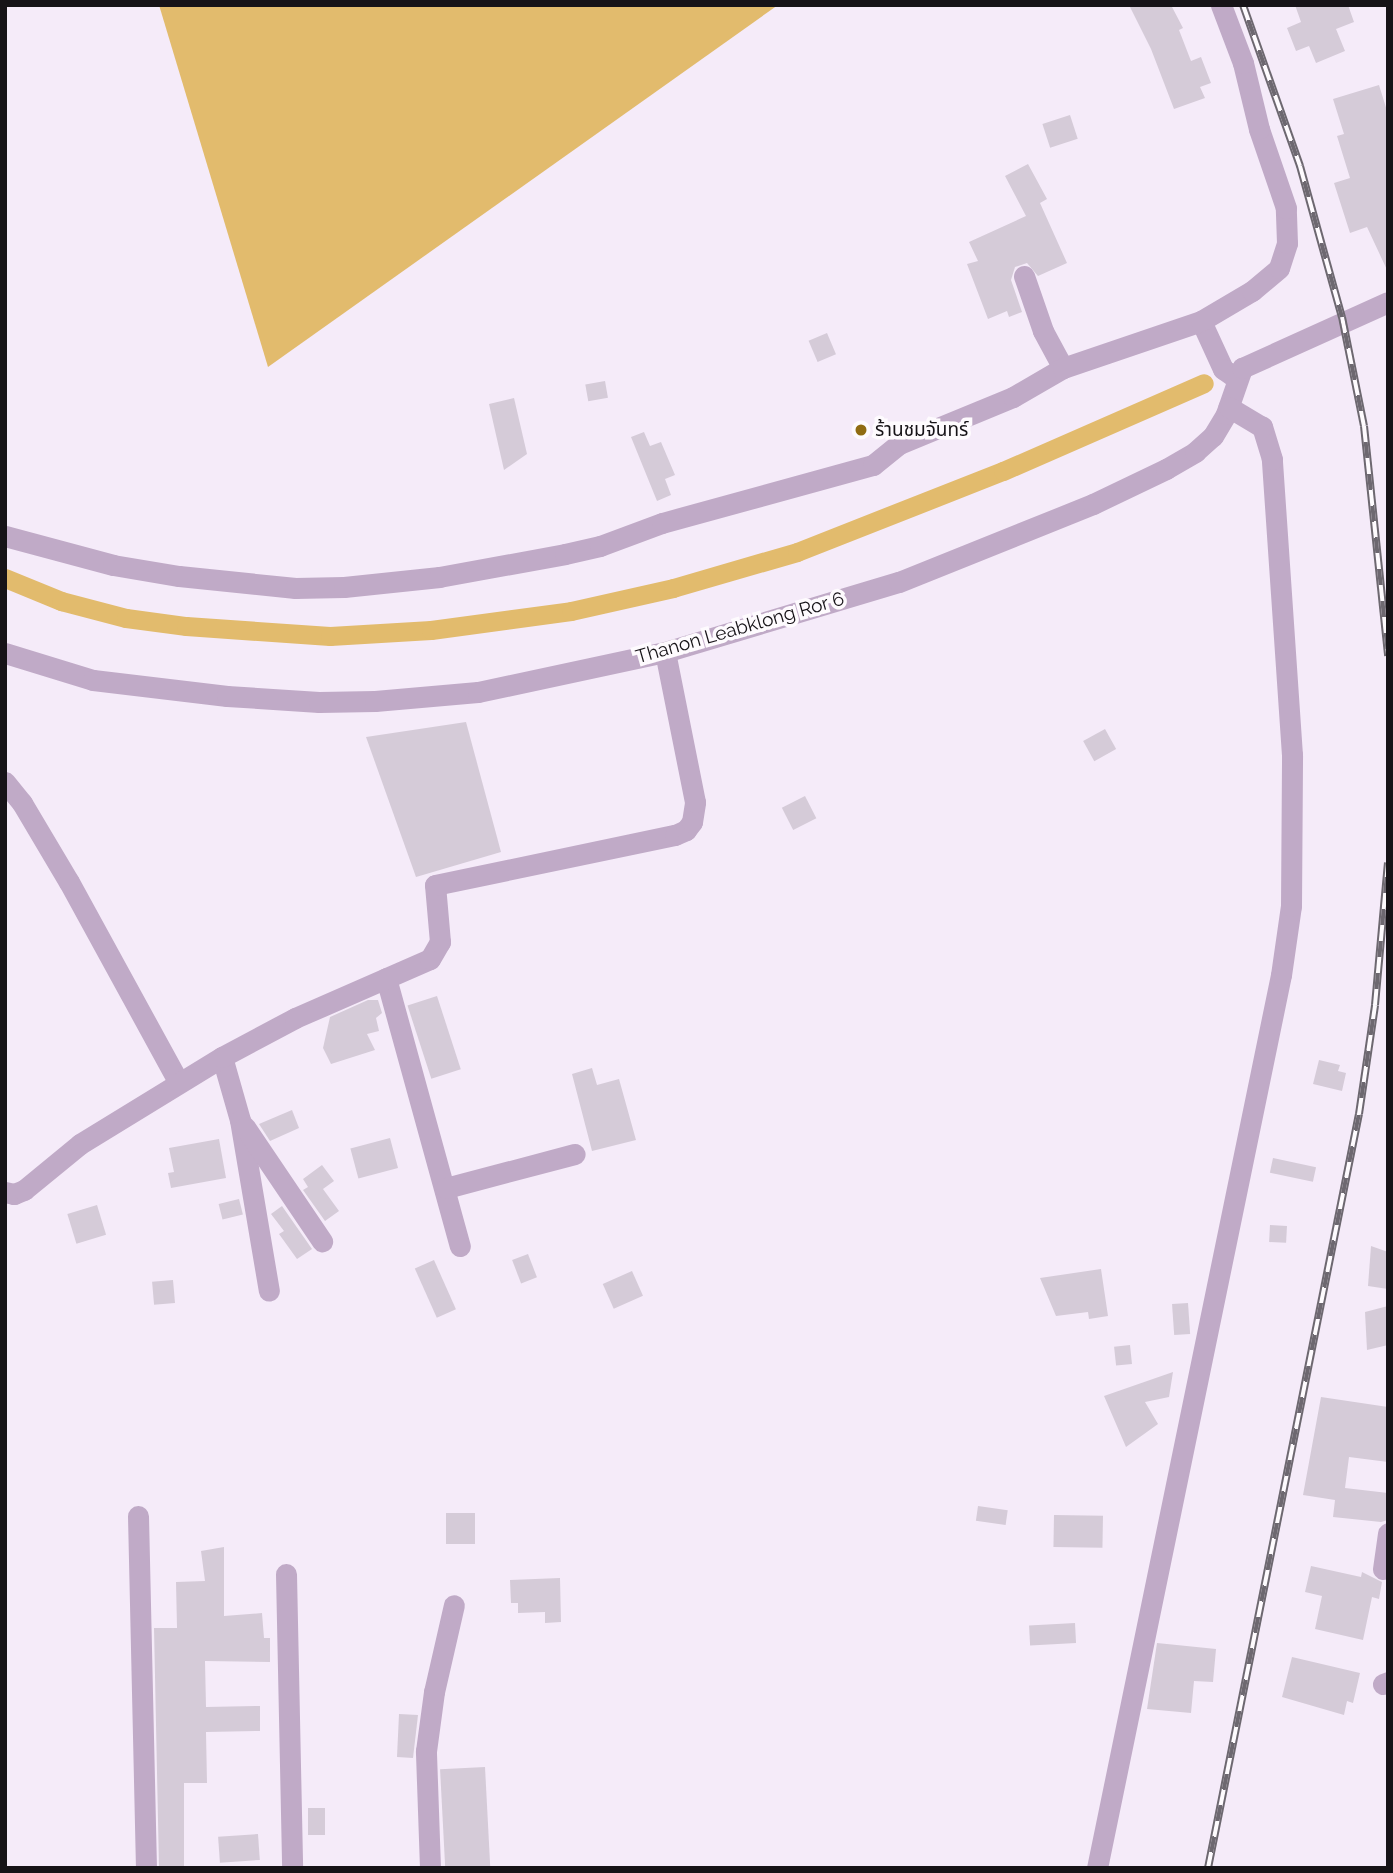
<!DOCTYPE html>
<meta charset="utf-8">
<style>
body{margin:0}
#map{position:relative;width:1393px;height:1873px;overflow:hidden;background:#f5ebf9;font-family:Raleway,"Noto Sans Thai",sans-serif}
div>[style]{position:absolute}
.water>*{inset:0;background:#e2bb6d}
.canal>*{height:19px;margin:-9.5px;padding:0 9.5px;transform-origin:9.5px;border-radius:9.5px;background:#e2bb6d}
.building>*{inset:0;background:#d5cbd8;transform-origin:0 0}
.minor>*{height:21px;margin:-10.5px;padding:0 10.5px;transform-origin:10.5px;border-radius:10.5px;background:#c0aac7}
.rail>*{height:8px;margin-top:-4px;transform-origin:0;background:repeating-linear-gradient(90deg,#fefbfe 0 16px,#6d6870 0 32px);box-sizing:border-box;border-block:2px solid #6d6870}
.dots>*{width:19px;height:19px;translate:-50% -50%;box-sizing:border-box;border:4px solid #fefbfe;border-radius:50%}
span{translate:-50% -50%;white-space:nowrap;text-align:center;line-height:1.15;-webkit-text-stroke:7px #fefbfe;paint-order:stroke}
.poi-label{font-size:19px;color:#161317}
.left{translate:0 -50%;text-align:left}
.street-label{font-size:19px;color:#161317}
.frame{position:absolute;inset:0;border:7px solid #161317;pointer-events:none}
</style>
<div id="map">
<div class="water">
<i style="clip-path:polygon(159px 5px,778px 5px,268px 367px)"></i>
</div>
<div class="canal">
<i style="left:5px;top:578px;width:61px;rotate:22.3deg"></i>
<i style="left:61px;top:601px;width:67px;rotate:14.7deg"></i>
<i style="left:126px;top:618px;width:61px;rotate:7.6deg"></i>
<i style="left:186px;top:626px;width:144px;rotate:4deg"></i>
<i style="left:330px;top:636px;width:101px;rotate:-3.4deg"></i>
<i style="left:431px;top:630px;width:141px;rotate:-7.7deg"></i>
<i style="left:571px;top:611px;width:105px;rotate:-12.7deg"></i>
<i style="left:673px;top:588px;width:129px;rotate:-16.2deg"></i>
<i style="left:797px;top:552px;width:221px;rotate:-21.5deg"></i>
<i style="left:1003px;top:471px;width:219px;rotate:-23.6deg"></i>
</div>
<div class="building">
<i style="clip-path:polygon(1129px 5px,1171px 5px,1183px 28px,1179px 30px,1191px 61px,1201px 57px,1211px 83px,1200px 87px,1205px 98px,1174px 109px,1151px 49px)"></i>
<i style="clip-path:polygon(1295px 5px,1348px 5px,1354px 22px,1336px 29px,1345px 51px,1316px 63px,1309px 46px,1296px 51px,1287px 28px,1301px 22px)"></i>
<i style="clip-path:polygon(1379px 85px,1388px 114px,1388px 272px,1367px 227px,1350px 233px,1334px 183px,1350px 178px,1337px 136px,1344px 134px,1333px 99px)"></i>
<i style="left:1070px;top:115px;width:25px;height:29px;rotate:72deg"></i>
<i style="clip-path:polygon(1028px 164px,1047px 199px,1040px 203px,1067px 263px,1038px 276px,1027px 263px,1015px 267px,1011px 280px,1022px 312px,1009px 317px,1007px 311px,988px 319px,967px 264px,978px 261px,969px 242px,1026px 216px,1005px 176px)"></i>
<i style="left:827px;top:333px;width:23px;height:20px;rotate:67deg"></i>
<i style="left:605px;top:381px;width:17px;height:20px;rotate:80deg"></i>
<i style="clip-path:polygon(514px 398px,527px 454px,504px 470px,489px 404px)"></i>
<i style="clip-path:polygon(644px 432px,650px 446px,661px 442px,675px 475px,665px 479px,671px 495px,657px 501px,631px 437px)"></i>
<i style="clip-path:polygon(466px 722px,501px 852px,416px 877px,366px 737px)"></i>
<i style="left:1105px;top:729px;width:23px;height:25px;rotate:61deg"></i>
<i style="left:805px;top:796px;width:25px;height:26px;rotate:63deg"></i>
<i style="left:437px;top:996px;width:77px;height:31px;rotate:72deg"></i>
<i style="clip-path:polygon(368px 1000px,378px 1000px,382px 1013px,376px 1018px,379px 1031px,367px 1034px,375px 1050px,331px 1064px,323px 1048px,330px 1017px)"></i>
<i style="clip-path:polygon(1319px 1060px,1340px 1065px,1338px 1071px,1346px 1073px,1342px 1091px,1313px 1084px)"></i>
<i style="clip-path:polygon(592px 1068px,597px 1085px,619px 1079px,636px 1140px,592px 1151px,572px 1074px)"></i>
<i style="clip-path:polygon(292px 1110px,299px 1128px,270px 1141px,259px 1124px)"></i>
<i style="left:390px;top:1138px;width:31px;height:41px;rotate:75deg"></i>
<i style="clip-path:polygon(219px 1139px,226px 1178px,171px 1188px,168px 1173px,174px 1172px,169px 1148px)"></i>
<i style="left:1273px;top:1158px;width:44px;height:15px;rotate:12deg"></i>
<i style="clip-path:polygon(322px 1165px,334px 1181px,323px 1189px,339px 1211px,325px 1221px,303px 1190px,308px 1187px,303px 1179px)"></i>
<i style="left:239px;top:1199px;width:16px;height:21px;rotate:76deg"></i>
<i style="left:97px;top:1205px;width:31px;height:31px;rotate:73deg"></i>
<i style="clip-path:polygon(282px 1206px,312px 1249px,297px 1259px,279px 1234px,284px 1231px,271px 1214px)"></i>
<i style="left:1270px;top:1225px;width:17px;height:17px;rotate:3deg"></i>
<i style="clip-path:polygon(1371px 1246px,1388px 1252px,1388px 1289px,1368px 1286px)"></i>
<i style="left:528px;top:1254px;width:25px;height:17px;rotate:69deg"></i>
<i style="left:434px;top:1260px;width:54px;height:21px;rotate:66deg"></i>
<i style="clip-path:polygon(1101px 1269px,1108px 1316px,1089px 1319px,1088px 1312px,1056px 1316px,1040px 1278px)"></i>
<i style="left:632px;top:1271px;width:27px;height:32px;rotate:66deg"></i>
<i style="left:173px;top:1280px;width:23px;height:21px;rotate:85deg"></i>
<i style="left:1188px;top:1303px;width:31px;height:16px;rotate:86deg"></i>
<i style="clip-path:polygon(1388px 1306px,1388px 1345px,1367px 1350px,1365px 1312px)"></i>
<i style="left:1130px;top:1345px;width:19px;height:16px;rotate:84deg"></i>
<i style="clip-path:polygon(1173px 1372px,1169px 1397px,1145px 1402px,1158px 1424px,1126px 1447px,1104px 1396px)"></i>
<i style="clip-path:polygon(1321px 1397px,1388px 1407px,1388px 1462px,1349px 1457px,1345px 1488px,1388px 1493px,1388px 1520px,1381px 1522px,1333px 1517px,1335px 1500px,1303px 1495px)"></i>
<i style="left:978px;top:1506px;width:30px;height:15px;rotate:8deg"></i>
<i style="left:446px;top:1513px;width:29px;height:31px"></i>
<i style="left:1054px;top:1515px;width:49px;height:32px;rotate:1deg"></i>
<i style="clip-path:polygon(224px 1547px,224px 1616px,262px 1613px,264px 1638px,270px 1638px,270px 1662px,205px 1661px,206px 1707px,260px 1706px,260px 1731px,206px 1732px,207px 1783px,184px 1783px,184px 1868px,159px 1868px,154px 1628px,177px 1628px,176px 1582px,205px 1581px,201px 1551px)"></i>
<i style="clip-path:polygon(1311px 1566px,1361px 1577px,1362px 1572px,1382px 1582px,1379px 1599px,1372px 1597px,1363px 1640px,1315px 1629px,1322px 1596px,1305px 1592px)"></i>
<i style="clip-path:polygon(560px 1578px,561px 1622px,545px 1623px,545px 1612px,518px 1613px,518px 1603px,511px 1603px,510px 1580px)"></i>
<i style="left:1075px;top:1623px;width:20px;height:46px;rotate:87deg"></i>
<i style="clip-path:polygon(1157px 1643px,1216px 1649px,1213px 1682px,1194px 1681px,1191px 1713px,1147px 1709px)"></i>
<i style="clip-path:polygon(1292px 1657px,1360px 1673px,1353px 1703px,1347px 1701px,1344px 1715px,1282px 1697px)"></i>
<i style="clip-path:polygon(399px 1714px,418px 1715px,413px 1758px,397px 1757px)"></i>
<i style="left:485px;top:1767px;width:101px;height:45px;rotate:87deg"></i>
<i style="left:308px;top:1808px;width:17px;height:27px"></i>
<i style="left:258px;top:1834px;width:26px;height:40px;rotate:86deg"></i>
</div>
<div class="minor">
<i style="left:1024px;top:276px;width:58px;rotate:70.9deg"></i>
<i style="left:1043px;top:331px;width:42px;rotate:61.6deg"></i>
<i style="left:1201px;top:321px;width:53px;rotate:65.4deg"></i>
<i style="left:1223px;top:369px;width:16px;rotate:35deg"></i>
<i style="left:5px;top:536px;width:112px;rotate:15deg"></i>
<i style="left:113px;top:565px;width:67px;rotate:9.5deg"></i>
<i style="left:179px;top:576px;width:117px;rotate:5.9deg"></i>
<i style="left:295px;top:588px;width:49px;rotate:-1.2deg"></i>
<i style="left:344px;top:587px;width:96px;rotate:-6deg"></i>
<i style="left:439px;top:577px;width:128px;rotate:-10.3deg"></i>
<i style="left:565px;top:554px;width:36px;rotate:-13deg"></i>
<i style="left:600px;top:546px;width:66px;rotate:-20.4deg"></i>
<i style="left:662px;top:523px;width:219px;rotate:-15.4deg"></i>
<i style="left:873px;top:465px;width:33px;rotate:-39deg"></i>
<i style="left:899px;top:444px;width:123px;rotate:-22.4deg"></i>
<i style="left:1013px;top:397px;width:58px;rotate:-30.1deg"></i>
<i style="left:1063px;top:368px;width:146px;rotate:-18.8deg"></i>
<i style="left:1201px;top:321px;width:59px;rotate:-30.5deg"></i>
<i style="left:1252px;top:291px;width:35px;rotate:-40deg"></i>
<i style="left:1279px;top:268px;width:26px;rotate:-72deg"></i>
<i style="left:1287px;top:243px;width:35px;rotate:-92deg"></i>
<i style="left:1286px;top:208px;width:83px;rotate:-108.9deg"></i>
<i style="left:1259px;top:129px;width:68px;rotate:-103.6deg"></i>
<i style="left:1243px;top:63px;width:62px;rotate:-110.8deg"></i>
<i style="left:5px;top:653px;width:92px;rotate:17.1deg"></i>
<i style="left:93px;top:680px;width:135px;rotate:6.8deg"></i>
<i style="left:227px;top:696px;width:92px;rotate:3.7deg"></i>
<i style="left:319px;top:702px;width:56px;rotate:-1deg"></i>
<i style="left:375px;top:701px;width:103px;rotate:-5deg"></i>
<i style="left:478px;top:692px;width:191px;rotate:-12.1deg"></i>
<i style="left:665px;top:652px;width:244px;rotate:-16.7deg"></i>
<i style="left:899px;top:582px;width:209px;rotate:-21.9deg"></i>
<i style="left:1093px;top:504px;width:81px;rotate:-25.6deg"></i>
<i style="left:1166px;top:469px;width:34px;rotate:-30deg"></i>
<i style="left:1195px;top:452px;width:24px;rotate:-42deg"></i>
<i style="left:1213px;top:436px;width:26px;rotate:-59deg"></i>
<i style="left:1226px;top:414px;width:49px;rotate:-70.8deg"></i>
<i style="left:1242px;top:368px;width:160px;rotate:-24.3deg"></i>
<i style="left:5px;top:782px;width:27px;rotate:51deg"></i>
<i style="left:22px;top:803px;width:92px;rotate:59.3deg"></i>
<i style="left:69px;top:882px;width:227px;rotate:61.3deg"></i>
<i style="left:386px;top:978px;width:278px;rotate:74.6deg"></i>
<i style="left:222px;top:1057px;width:66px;rotate:74.1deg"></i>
<i style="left:240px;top:1120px;width:173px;rotate:80.4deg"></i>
<i style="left:245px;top:1127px;width:138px;rotate:56deg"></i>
<i style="left:446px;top:1188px;width:133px;rotate:-14.8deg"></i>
<i style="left:5px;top:1192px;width:9px;rotate:13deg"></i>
<i style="left:14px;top:1194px;width:11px;rotate:-22deg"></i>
<i style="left:24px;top:1190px;width:72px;rotate:-39.4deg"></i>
<i style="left:80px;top:1144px;width:167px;rotate:-31.5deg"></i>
<i style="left:222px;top:1057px;width:83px;rotate:-28.1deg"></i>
<i style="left:295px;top:1018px;width:147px;rotate:-23.6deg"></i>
<i style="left:430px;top:959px;width:20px;rotate:-60deg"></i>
<i style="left:440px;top:942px;width:57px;rotate:-95deg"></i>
<i style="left:435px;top:885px;width:245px;rotate:-11.8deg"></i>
<i style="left:675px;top:835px;width:12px;rotate:-24deg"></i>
<i style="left:686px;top:830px;width:10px;rotate:-53deg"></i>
<i style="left:692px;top:822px;width:20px;rotate:-81deg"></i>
<i style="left:695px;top:802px;width:153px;rotate:-101.3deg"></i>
<i style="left:138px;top:1516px;width:352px;rotate:88.7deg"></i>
<i style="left:1383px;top:1569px;width:36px;rotate:-82deg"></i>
<i style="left:286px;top:1574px;width:294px;rotate:88.8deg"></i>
<i style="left:1383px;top:1684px;width:5px;rotate:-22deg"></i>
<i style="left:430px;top:1868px;width:117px;rotate:-92deg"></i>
<i style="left:426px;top:1751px;width:60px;rotate:-82.3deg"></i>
<i style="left:434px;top:1692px;width:89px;rotate:-77.1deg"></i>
<i style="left:1097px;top:1868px;width:912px;rotate:-78.36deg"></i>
<i style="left:1281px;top:975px;width:70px;rotate:-81.8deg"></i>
<i style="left:1291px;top:906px;width:151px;rotate:-89.6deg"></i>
<i style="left:1292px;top:755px;width:297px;rotate:-93.9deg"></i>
<i style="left:1272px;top:459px;width:34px;rotate:-107deg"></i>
<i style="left:1262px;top:427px;width:39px;rotate:-149deg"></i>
</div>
<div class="rail">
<i style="left:1243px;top:5px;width:171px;rotate:70.5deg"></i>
<i style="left:1300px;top:166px;width:157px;rotate:74.5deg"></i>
<i style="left:1342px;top:317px;width:111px;rotate:78.6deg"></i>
<i style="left:1364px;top:426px;width:231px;rotate:84deg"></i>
<i style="left:1208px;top:1868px;width:769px;rotate:-78.68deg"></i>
<i style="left:1359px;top:1114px;width:110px;rotate:-81.6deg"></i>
<i style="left:1375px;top:1005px;width:143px;rotate:-84.8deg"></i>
</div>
<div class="dots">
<i style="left:861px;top:430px;background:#906c12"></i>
</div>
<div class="poi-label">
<span class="left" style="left:875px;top:430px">ร้านชมจันทร์</span>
</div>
<div class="street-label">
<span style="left:740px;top:628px;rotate:-16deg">Thanon Leabklong Ror 6</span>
</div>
<div class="frame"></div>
</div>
